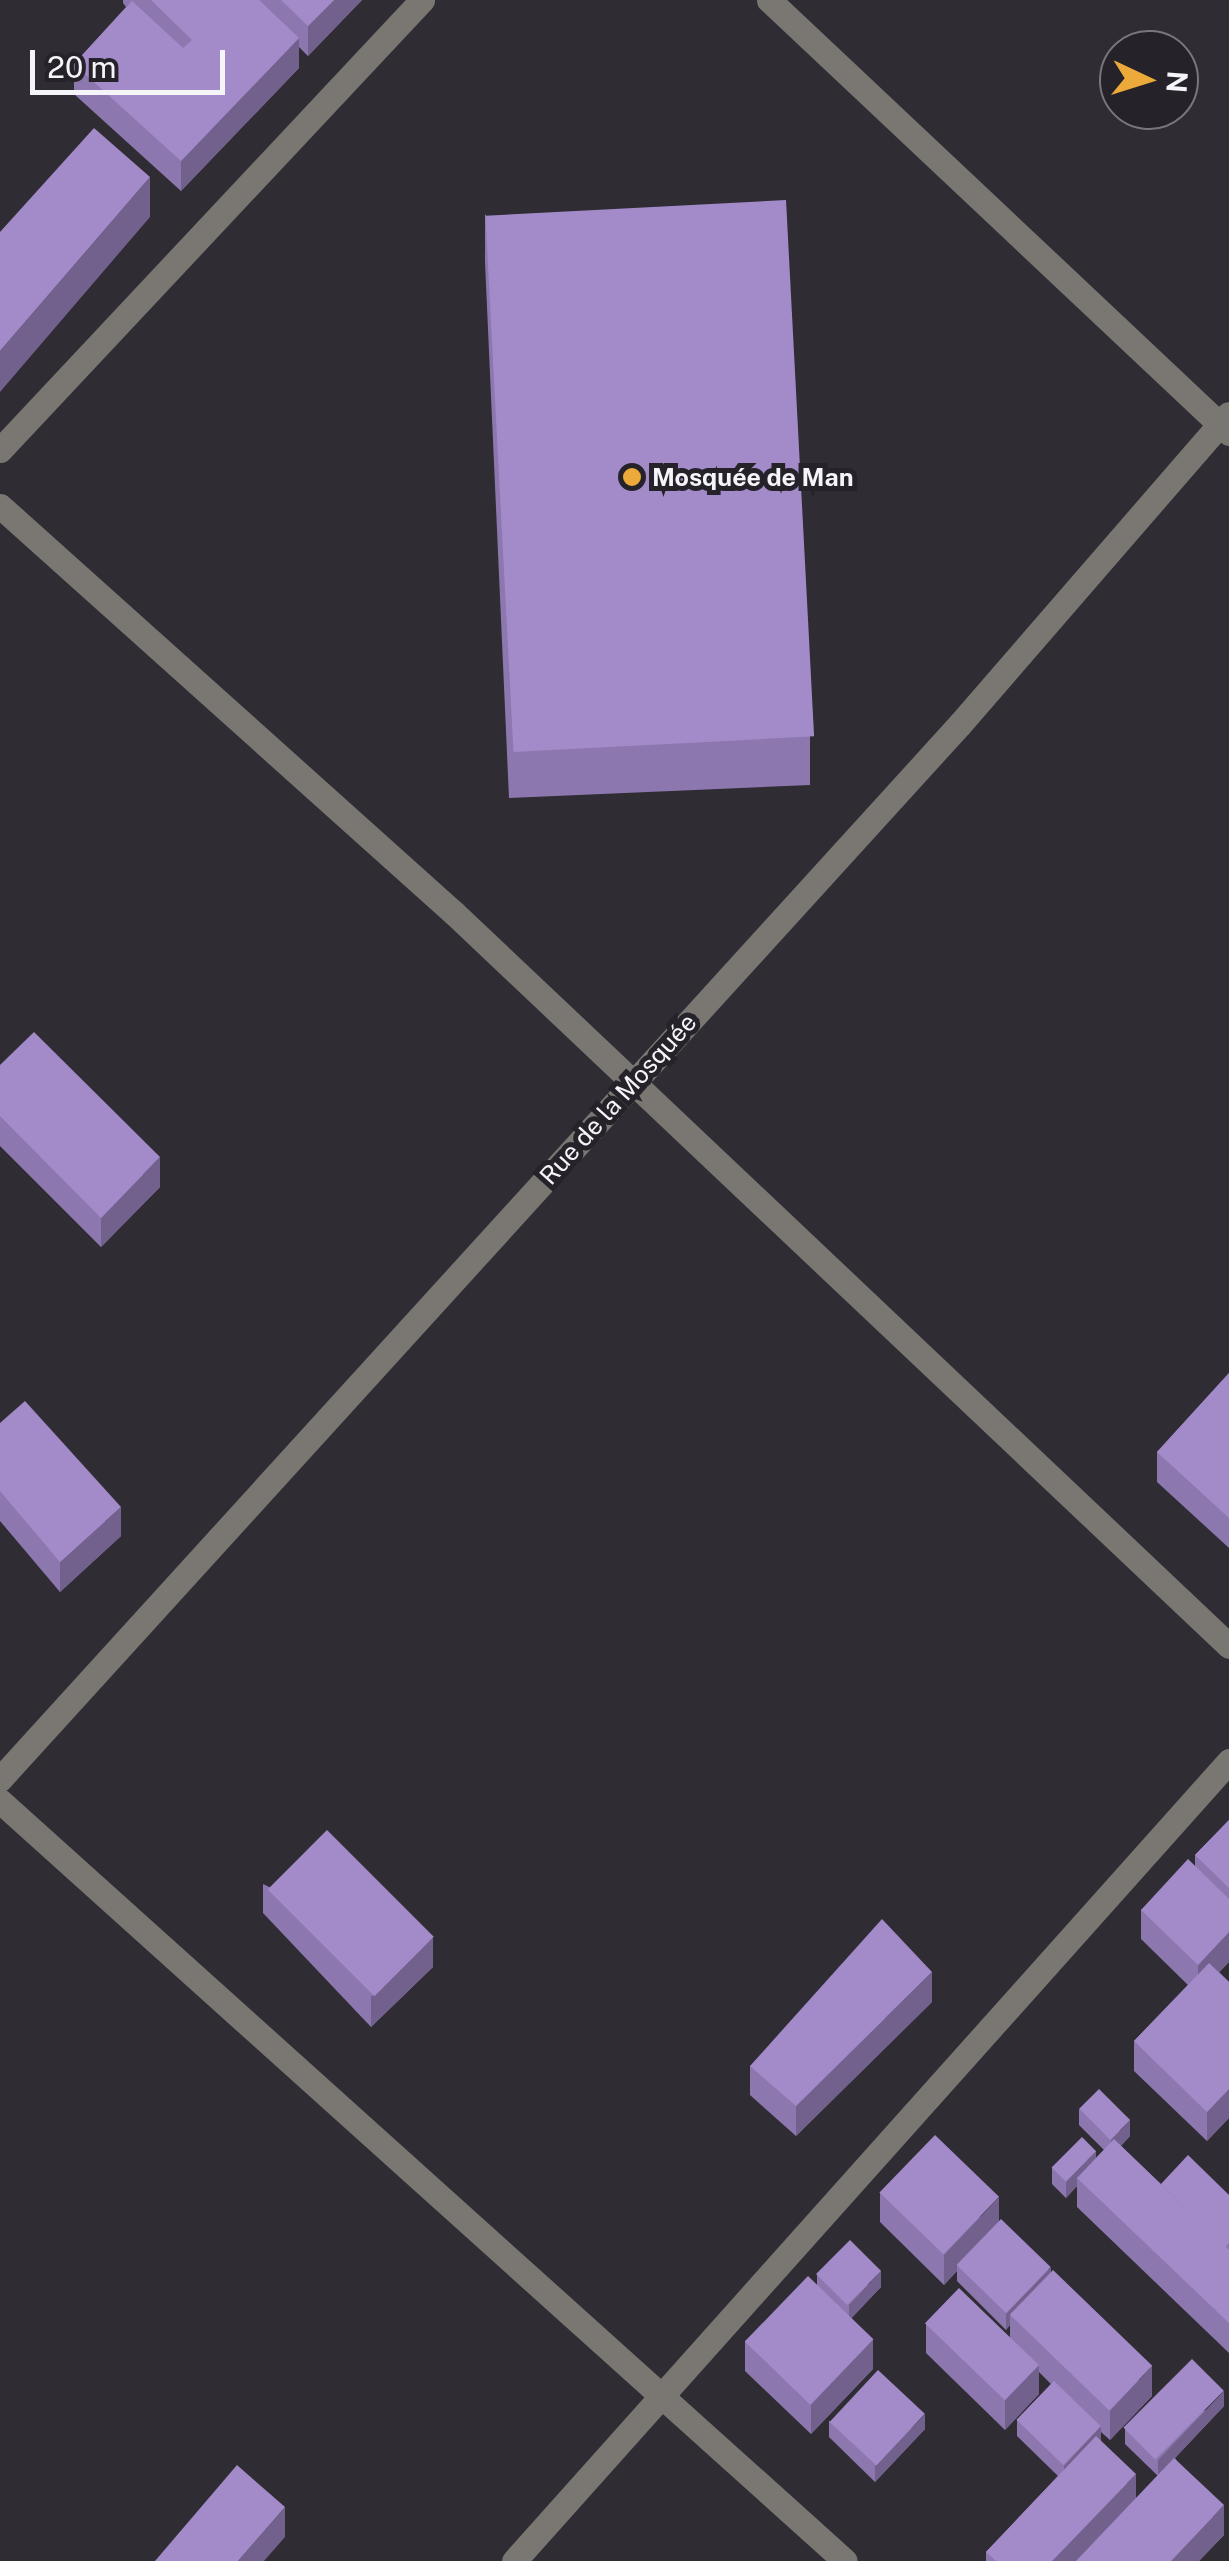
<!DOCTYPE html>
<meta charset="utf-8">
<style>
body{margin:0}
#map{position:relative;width:1229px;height:2561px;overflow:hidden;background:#2f2c34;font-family:"Public Sans",sans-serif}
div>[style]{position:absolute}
.minor>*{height:25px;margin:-12.5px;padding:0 12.5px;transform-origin:12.5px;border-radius:12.5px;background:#7a7773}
.wall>*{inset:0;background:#8c78ae}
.shaded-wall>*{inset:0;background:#72618d}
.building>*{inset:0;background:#a38bca;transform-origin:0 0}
.dots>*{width:28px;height:28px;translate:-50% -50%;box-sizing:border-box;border:5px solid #25222a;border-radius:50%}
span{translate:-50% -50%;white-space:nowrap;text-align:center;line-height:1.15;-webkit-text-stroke:10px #25222a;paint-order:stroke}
.poi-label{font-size:25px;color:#f5f4f9;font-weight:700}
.left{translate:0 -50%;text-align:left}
.street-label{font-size:25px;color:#f5f4f9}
.north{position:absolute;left:1099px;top:30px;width:100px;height:100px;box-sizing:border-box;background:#25222a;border:2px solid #78767d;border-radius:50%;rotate:94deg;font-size:28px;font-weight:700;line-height:40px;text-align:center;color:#f5f4f9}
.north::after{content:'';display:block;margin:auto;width:35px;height:45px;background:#ebaa39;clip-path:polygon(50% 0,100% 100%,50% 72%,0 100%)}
.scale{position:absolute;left:30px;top:50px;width:195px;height:45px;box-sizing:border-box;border:5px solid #f5f4f9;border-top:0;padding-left:12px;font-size:30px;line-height:35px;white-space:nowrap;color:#f5f4f9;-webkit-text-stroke:8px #25222a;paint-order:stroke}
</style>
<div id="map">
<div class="minor">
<i style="left:769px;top:0;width:632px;rotate:43.27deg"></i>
<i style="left:0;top:450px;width:617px;rotate:-46.84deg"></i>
<i style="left:0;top:506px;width:610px;rotate:41.88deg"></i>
<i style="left:454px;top:913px;width:1067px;rotate:43.4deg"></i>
<i style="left:0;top:1779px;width:1426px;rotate:-47.7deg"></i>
<i style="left:960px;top:724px;width:410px;rotate:-49.1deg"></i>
<i style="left:0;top:1801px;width:1136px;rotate:41.97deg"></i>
<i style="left:514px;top:2561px;width:1073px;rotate:-48.21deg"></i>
</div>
<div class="wall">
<i style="clip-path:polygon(123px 0,362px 0,308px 56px,299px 47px,299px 68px,181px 191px,74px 94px,74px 64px,126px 7px,123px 3px)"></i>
<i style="clip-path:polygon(485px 214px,810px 736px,810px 785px,509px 798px,485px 262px)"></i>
<i style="clip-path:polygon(0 1065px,160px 1187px,101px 1247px,0 1146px)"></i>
<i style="clip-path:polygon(1229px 1373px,1229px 1548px,1157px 1482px,1157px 1452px)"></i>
<i style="clip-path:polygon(0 1423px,121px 1536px,60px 1592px,0 1521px)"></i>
<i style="clip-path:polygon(1229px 1820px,1229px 1962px,1219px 1972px,1229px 1982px,1229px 2118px,1207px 2141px,1134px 2071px,1134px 2041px,1188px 1985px,1141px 1939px,1141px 1910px,1195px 1866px,1195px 1855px)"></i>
<i style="clip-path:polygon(263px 1884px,433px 1967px,371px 2027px,263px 1913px)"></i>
<i style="clip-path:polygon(932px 2002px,796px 2136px,750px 2095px,750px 2066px)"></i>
<i style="clip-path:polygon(1079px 2109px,1130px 2136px,1121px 2146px,1161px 2184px,1229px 2195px,1229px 2353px,1077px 2207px,1077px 2186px,1066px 2198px,1052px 2184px,1052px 2168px,1096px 2158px,1104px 2150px,1079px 2125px)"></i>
<i style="clip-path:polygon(880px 2193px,999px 2221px,1051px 2272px,1152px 2396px,1110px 2440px,1101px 2432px,1101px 2441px,1136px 2499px,1158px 2476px,1125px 2444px,1125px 2429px,1224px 2406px,1175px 2458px,1224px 2535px,1199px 2561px,986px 2561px,986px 2552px,1058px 2476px,1017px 2436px,1017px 2420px,1051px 2384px,1039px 2372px,1039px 2394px,1005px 2430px,926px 2353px,926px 2324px,1010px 2337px,1010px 2325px,1006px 2330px,957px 2281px,957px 2271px,944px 2285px,880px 2222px)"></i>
<i style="clip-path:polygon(817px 2275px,881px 2287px,851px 2318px,873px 2369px,811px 2434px,745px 2371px,745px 2341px,817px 2285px)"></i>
<i style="clip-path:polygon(829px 2421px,925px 2429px,875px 2482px,829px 2437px)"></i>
</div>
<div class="shaded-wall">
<i style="clip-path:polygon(334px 0,362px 0,308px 56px,308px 26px)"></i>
<i style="clip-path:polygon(299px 38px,299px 68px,181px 191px,181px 161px)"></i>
<i style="clip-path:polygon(150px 177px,150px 217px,0 392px,0 351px)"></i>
<i style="clip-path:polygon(160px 1157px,160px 1187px,101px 1247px,101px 1218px)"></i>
<i style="clip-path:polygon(121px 1507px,121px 1536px,60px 1592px,60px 1562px)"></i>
<i style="clip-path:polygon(1229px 1932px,1229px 1962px,1198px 1995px,1198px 1965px)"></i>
<i style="clip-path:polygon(433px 1937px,433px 1967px,371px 2027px,371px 1997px)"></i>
<i style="clip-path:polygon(932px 1972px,932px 2002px,796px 2136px,796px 2106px)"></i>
<i style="clip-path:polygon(1229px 2089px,1229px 2118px,1207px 2141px,1207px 2112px)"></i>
<i style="clip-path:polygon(1130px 2120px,1130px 2136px,1111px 2156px,1111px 2140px)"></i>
<i style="clip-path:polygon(1096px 2151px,1096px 2167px,1077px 2178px,1077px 2186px,1066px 2198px,1066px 2182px)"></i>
<i style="clip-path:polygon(999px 2197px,999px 2226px,957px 2266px,957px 2271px,944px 2285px,944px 2255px)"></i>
<i style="clip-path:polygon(1051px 2267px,1051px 2283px,1010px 2315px,1010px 2325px,1006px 2330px,1006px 2314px)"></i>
<i style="clip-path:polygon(881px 2271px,881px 2287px,849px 2321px,849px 2305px)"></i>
<i style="clip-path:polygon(873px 2339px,873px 2369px,811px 2434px,811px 2405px)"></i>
<i style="clip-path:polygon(1039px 2365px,1039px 2394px,1005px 2430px,1005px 2400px)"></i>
<i style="clip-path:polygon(1152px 2366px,1152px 2396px,1110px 2440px,1110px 2411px)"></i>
<i style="clip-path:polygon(1224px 2391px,1224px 2406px,1158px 2476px,1158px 2460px)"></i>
<i style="clip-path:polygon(925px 2414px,925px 2429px,875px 2482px,875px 2466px)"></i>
<i style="clip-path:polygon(1101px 2426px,1101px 2442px,1064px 2482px,1064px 2466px)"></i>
<i style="clip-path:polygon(1136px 2474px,1136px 2503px,1081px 2561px,1052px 2561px)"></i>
<i style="clip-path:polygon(1224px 2505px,1224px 2535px,1199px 2561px,1171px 2561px)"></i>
<i style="clip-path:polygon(285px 2507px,285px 2537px,264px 2561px,238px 2561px)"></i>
</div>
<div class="building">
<i style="clip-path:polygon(151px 0,259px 0,299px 38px,181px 161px,74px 64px,132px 1px,183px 48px,192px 40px)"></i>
<i style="clip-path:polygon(281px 0,334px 0,308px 26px)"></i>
<i style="clip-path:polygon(94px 128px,150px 177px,0 351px,0 232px)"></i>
<i style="left:786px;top:200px;width:537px;height:301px;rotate:87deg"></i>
<i style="clip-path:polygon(34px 1032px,160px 1157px,101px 1218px,0 1116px,0 1065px)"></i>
<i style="clip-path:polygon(1229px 1373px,1229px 1518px,1157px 1452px)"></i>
<i style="clip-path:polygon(25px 1401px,121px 1507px,60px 1562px,0 1491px,0 1423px)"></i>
<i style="clip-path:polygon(1229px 1820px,1229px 1888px,1195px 1855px)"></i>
<i style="left:327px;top:1830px;width:151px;height:84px;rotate:45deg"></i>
<i style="clip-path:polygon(1188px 1859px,1229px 1899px,1229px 1932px,1198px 1965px,1141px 1910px)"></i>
<i style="clip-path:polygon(882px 1919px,932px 1972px,796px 2106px,750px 2066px)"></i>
<i style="clip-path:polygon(1209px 1963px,1229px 1982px,1229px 2089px,1207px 2112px,1134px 2041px)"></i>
<i style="left:1099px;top:2089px;width:44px;height:28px;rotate:45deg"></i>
<i style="left:935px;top:2135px;width:89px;height:80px;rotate:44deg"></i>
<i style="left:1082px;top:2137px;width:20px;height:43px;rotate:45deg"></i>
<i style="clip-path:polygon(1114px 2139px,1229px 2250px,1229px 2323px,1077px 2178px)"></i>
<i style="clip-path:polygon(1188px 2155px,1229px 2195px,1229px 2243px,1225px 2247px,1161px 2184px)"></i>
<i style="left:1001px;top:2219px;width:69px;height:64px;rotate:44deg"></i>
<i style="left:850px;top:2240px;width:44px;height:48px;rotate:45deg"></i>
<i style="left:1053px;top:2270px;width:138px;height:62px;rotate:44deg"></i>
<i style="left:808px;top:2276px;width:91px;height:91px;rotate:44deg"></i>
<i style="left:959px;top:2288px;width:111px;height:49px;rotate:44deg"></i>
<i style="left:1192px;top:2359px;width:45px;height:97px;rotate:45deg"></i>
<i style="left:878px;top:2370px;width:64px;height:71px;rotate:43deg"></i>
<i style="left:1054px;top:2381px;width:65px;height:54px;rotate:44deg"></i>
<i style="clip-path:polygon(1096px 2436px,1136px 2474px,1052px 2561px,996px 2561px,986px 2552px)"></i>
<i style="clip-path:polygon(1174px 2458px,1224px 2505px,1171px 2561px,1076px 2561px)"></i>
<i style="clip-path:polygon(237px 2465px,285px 2507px,238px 2561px,155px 2561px)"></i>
</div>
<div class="dots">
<i style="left:632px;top:477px;background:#ebaa39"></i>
</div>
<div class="poi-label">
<span class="left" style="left:652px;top:477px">Mosquée de Man</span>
</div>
<div class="street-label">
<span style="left:618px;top:1099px;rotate:-48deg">Rue de la Mosquée</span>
</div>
<div class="north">N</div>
<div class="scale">20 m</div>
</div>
